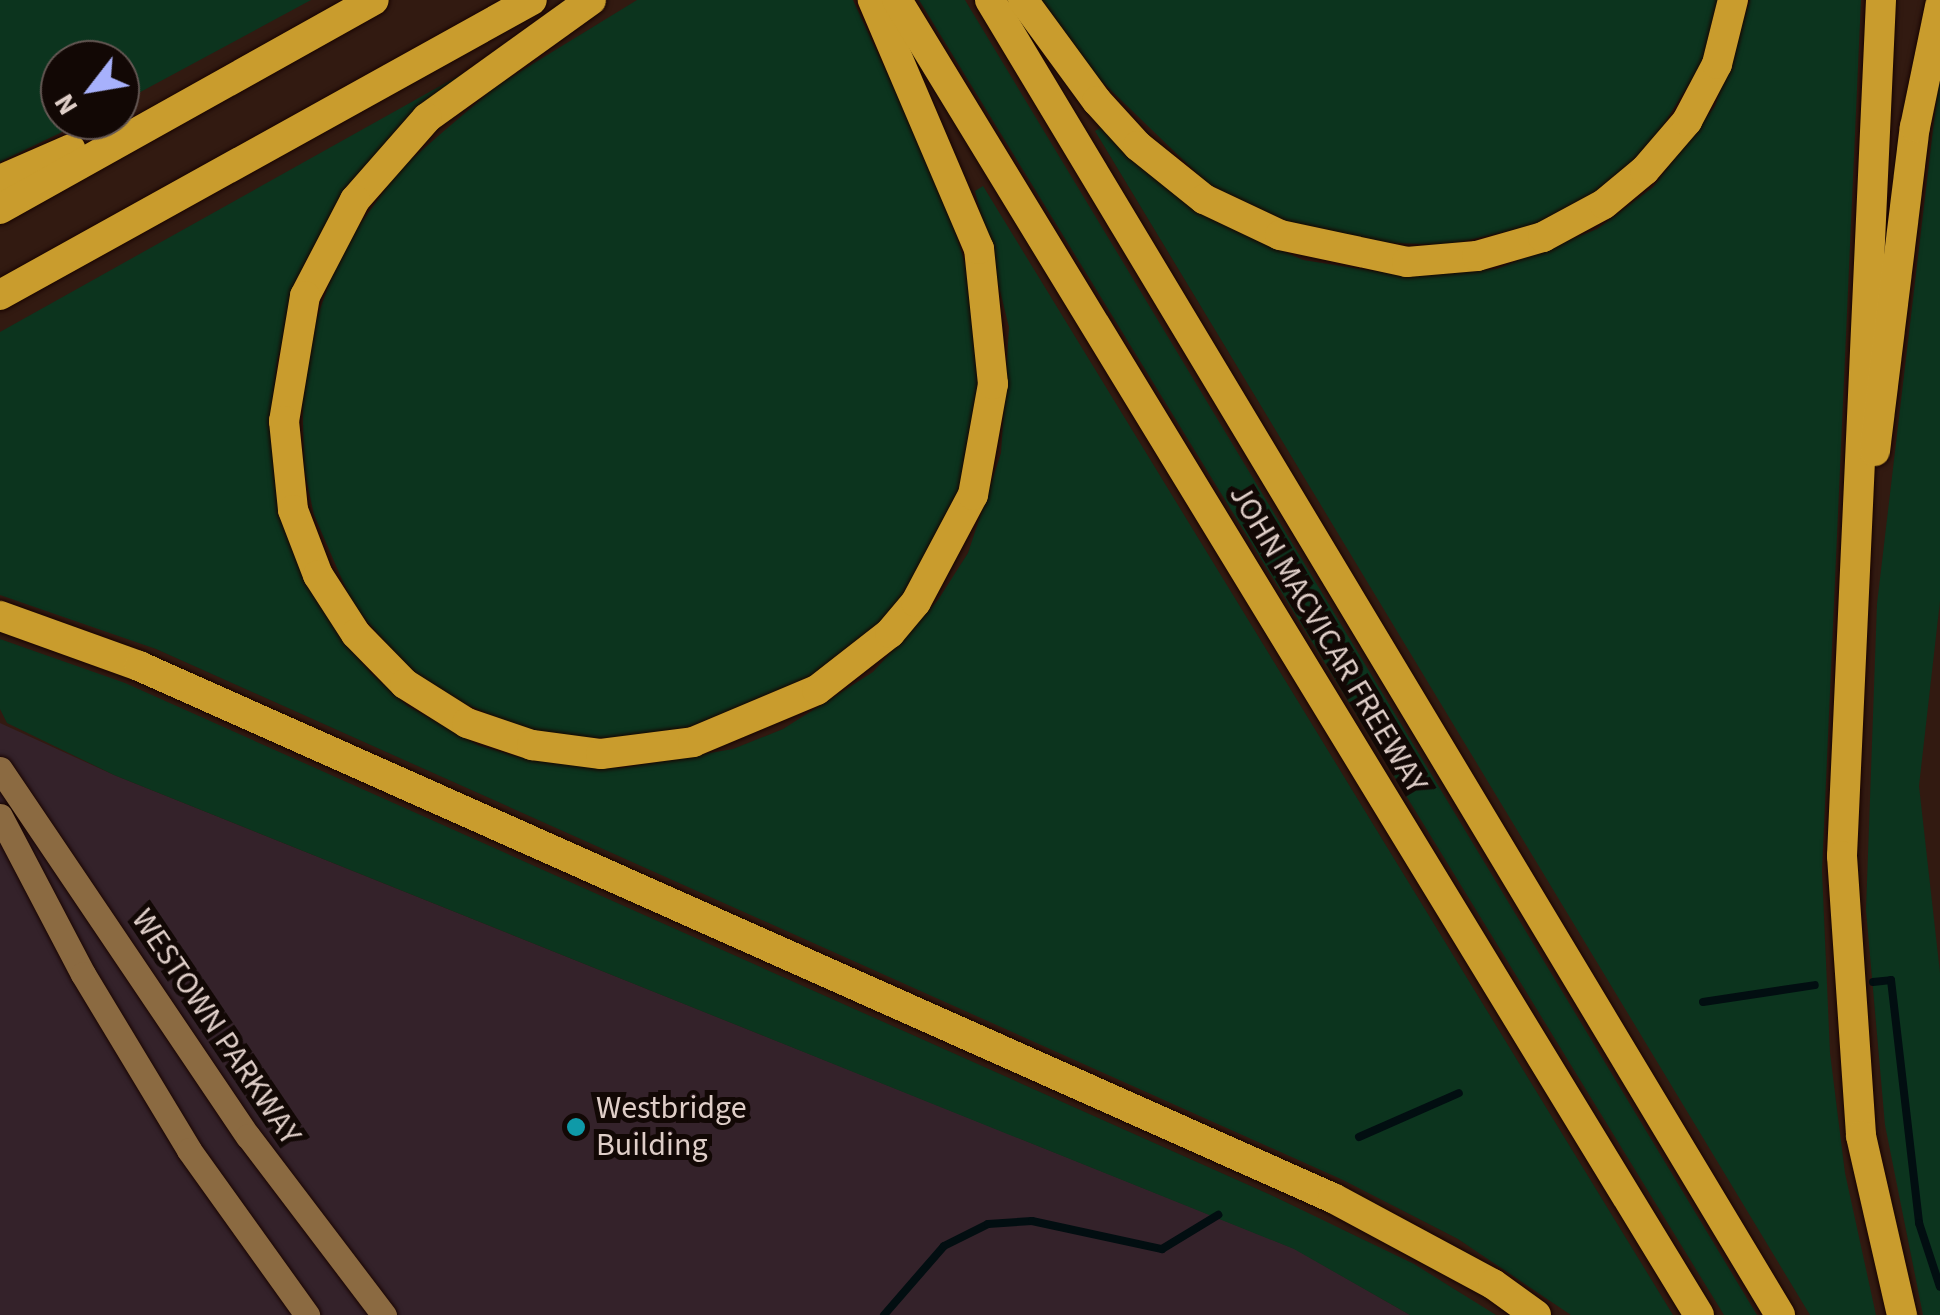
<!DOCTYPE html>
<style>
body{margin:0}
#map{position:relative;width:1940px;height:1315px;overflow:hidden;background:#321a11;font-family:"Source Sans 3",sans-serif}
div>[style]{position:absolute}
.commercial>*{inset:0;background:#34222a}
.green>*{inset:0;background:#0c341e}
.stream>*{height:8px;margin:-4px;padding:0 4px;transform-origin:4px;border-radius:4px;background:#020e11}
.roads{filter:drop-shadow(0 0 2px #180400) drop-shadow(0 0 2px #180400)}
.secondary>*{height:25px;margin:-12.5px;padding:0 12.5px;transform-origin:12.5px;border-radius:12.5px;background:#8b6a41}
.highway>*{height:30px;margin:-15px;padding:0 15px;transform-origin:15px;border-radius:15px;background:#c99c2d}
.dots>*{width:28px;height:28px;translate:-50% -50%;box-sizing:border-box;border:5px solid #120805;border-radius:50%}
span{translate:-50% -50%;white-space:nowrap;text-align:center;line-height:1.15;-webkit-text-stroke:10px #120805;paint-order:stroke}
.street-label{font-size:32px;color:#dfcec8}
.poi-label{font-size:32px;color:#dfcec8}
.left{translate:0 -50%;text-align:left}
.north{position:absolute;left:40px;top:40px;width:100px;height:100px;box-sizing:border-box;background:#120805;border:2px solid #645753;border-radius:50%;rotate:239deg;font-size:28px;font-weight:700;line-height:40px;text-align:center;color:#dfcec8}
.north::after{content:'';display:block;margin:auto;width:35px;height:45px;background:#a7b1fc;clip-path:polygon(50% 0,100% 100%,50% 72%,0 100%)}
</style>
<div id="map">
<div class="commercial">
<i style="clip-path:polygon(0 723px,114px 775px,1295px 1249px,1410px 1315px,0 1315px)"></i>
</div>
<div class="green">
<i style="clip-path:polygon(0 0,311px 0,120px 103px,120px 60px,60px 60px,60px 120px,87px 120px,0 162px)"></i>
<i style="clip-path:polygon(637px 0,853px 0,945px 197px,968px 273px,980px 399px,957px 501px,910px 588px,874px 631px,798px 690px,707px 726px,620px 739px,572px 737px,524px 729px,451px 698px,413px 673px,354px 607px,314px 515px,304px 469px,302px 380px,309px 340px,341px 250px,400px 169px,495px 87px)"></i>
<i style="clip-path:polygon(919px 0,965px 0,1757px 1315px,1724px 1315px)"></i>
<i style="clip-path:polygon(1041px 0,1720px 0,1712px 47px,1650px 147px,1596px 194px,1549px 222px,1447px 245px,1366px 242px,1291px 224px,1209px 185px,1095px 75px)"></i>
<i style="clip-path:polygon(1750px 0,1861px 0,1822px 871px,1830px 1053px,1845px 1173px,1876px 1315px,1810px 1315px,1095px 131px,1105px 125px,1207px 216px,1303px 260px,1401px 275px,1496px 269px,1597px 229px,1653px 187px,1715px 106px)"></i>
<i style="clip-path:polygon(1940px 70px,1940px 601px,1919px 786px,1940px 973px,1940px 1315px,1923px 1315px,1885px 1125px,1866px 910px,1877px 604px)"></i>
<i style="clip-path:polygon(467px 71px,347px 186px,305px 263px,277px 361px,272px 420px,298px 562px,340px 637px,371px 673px,408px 706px,478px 745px,518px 757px,621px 768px,733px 749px,783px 729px,873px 672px,938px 600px,968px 553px,1001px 453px,1009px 327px,975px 191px,983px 186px,1673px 1315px,1571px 1315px,1458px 1239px,1343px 1180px,156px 649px,0 595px,0 332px)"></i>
<i style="clip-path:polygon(0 639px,125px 683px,1273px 1196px,1414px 1264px,1496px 1315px,1410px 1315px,1294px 1249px,114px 775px,7px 723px,0 709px)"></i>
</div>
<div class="stream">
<i style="left:1873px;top:982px;width:18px;rotate:-6deg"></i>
<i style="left:1891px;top:980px;width:245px;rotate:83.4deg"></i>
<i style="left:1919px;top:1223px;width:67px;rotate:71.8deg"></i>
<i style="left:1703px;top:1002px;width:113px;rotate:-8.6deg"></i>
<i style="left:1359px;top:1137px;width:109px;rotate:-23.7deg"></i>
<i style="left:884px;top:1315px;width:91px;rotate:-49deg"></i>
<i style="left:944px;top:1246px;width:49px;rotate:-26.6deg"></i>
<i style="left:988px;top:1224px;width:44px;rotate:-3.9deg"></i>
<i style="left:1032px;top:1221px;width:133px;rotate:12.2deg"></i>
<i style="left:1162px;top:1249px;width:66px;rotate:-31.3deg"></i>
</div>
<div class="roads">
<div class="secondary">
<i style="left:0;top:769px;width:443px;rotate:56deg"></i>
<i style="left:248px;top:1136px;width:225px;rotate:52.8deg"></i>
<i style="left:0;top:816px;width:178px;rotate:62.3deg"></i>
<i style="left:83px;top:974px;width:205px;rotate:58.9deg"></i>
<i style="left:189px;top:1150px;width:203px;rotate:54.4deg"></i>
</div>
<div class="highway">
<i style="left:591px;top:0;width:202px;rotate:144.3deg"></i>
<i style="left:427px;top:118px;width:109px;rotate:131.3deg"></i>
<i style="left:355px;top:200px;width:108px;rotate:117.5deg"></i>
<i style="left:305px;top:296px;width:127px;rotate:99.5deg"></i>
<i style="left:284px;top:421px;width:89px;rotate:84.2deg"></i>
<i style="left:293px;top:510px;width:70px;rotate:69deg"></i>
<i style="left:318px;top:575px;width:70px;rotate:57.2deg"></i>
<i style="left:356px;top:634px;width:70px;rotate:45.6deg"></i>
<i style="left:405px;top:684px;width:73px;rotate:32.2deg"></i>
<i style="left:467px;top:723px;width:69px;rotate:18.7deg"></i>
<i style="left:532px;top:745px;width:70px;rotate:7.4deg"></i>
<i style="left:601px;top:754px;width:93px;rotate:-7.4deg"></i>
<i style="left:693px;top:742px;width:134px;rotate:-22.8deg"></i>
<i style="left:817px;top:690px;width:93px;rotate:-38deg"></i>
<i style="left:890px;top:633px;width:40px;rotate:-50deg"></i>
<i style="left:916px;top:602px;width:121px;rotate:-62deg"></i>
<i style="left:973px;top:495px;width:113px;rotate:-79.8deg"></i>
<i style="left:993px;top:384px;width:136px;rotate:-95.9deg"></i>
<i style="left:979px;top:249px;width:271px;rotate:-113.1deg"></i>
<i style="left:897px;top:0;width:1540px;rotate:58.62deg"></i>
<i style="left:990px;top:0;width:1534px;rotate:59deg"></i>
<i style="left:1023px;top:0;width:125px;rotate:53.8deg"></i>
<i style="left:1097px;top:101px;width:61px;rotate:47.7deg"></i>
<i style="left:1138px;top:146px;width:85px;rotate:38.8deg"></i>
<i style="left:1204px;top:199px;width:84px;rotate:25.3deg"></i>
<i style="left:1280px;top:235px;width:130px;rotate:12deg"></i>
<i style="left:1407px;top:262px;width:70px;rotate:-4.9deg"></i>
<i style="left:1477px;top:256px;width:69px;rotate:-16.1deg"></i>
<i style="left:1543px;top:237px;width:69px;rotate:-28.4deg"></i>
<i style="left:1604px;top:204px;width:53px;rotate:-39.7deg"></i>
<i style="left:1645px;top:170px;width:65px;rotate:-49.4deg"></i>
<i style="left:1687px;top:121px;width:64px;rotate:-62.2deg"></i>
<i style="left:1717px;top:64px;width:66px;rotate:-76deg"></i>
<i style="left:1881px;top:0;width:857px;rotate:92.61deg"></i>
<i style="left:1842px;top:856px;width:281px;rotate:86.1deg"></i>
<i style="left:1861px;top:1136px;width:184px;rotate:77.1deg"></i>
<i style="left:0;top:180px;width:77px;rotate:-23.6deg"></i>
<i style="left:0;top:209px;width:428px;rotate:-29.2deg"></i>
<i style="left:0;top:295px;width:608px;rotate:-29.01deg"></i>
<i style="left:1875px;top:451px;width:326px;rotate:-83deg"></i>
<i style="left:1915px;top:127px;width:124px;rotate:-78.3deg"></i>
<i style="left:0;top:616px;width:148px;rotate:19.8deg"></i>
<i style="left:139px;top:666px;width:1307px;rotate:24.02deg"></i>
<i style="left:1333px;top:1198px;width:182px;rotate:28.3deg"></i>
<i style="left:1493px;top:1284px;width:53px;rotate:35.8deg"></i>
</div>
</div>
<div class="dots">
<i style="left:576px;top:1127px;background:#0f9aa8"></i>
</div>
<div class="street-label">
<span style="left:1328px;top:639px;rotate:59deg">JOHN MACVICAR FREEWAY</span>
<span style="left:216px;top:1027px;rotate:56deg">WESTOWN PARKWAY</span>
</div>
<div class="poi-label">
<span class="left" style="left:596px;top:1127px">Westbridge<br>Building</span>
</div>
<div class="north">N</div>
</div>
